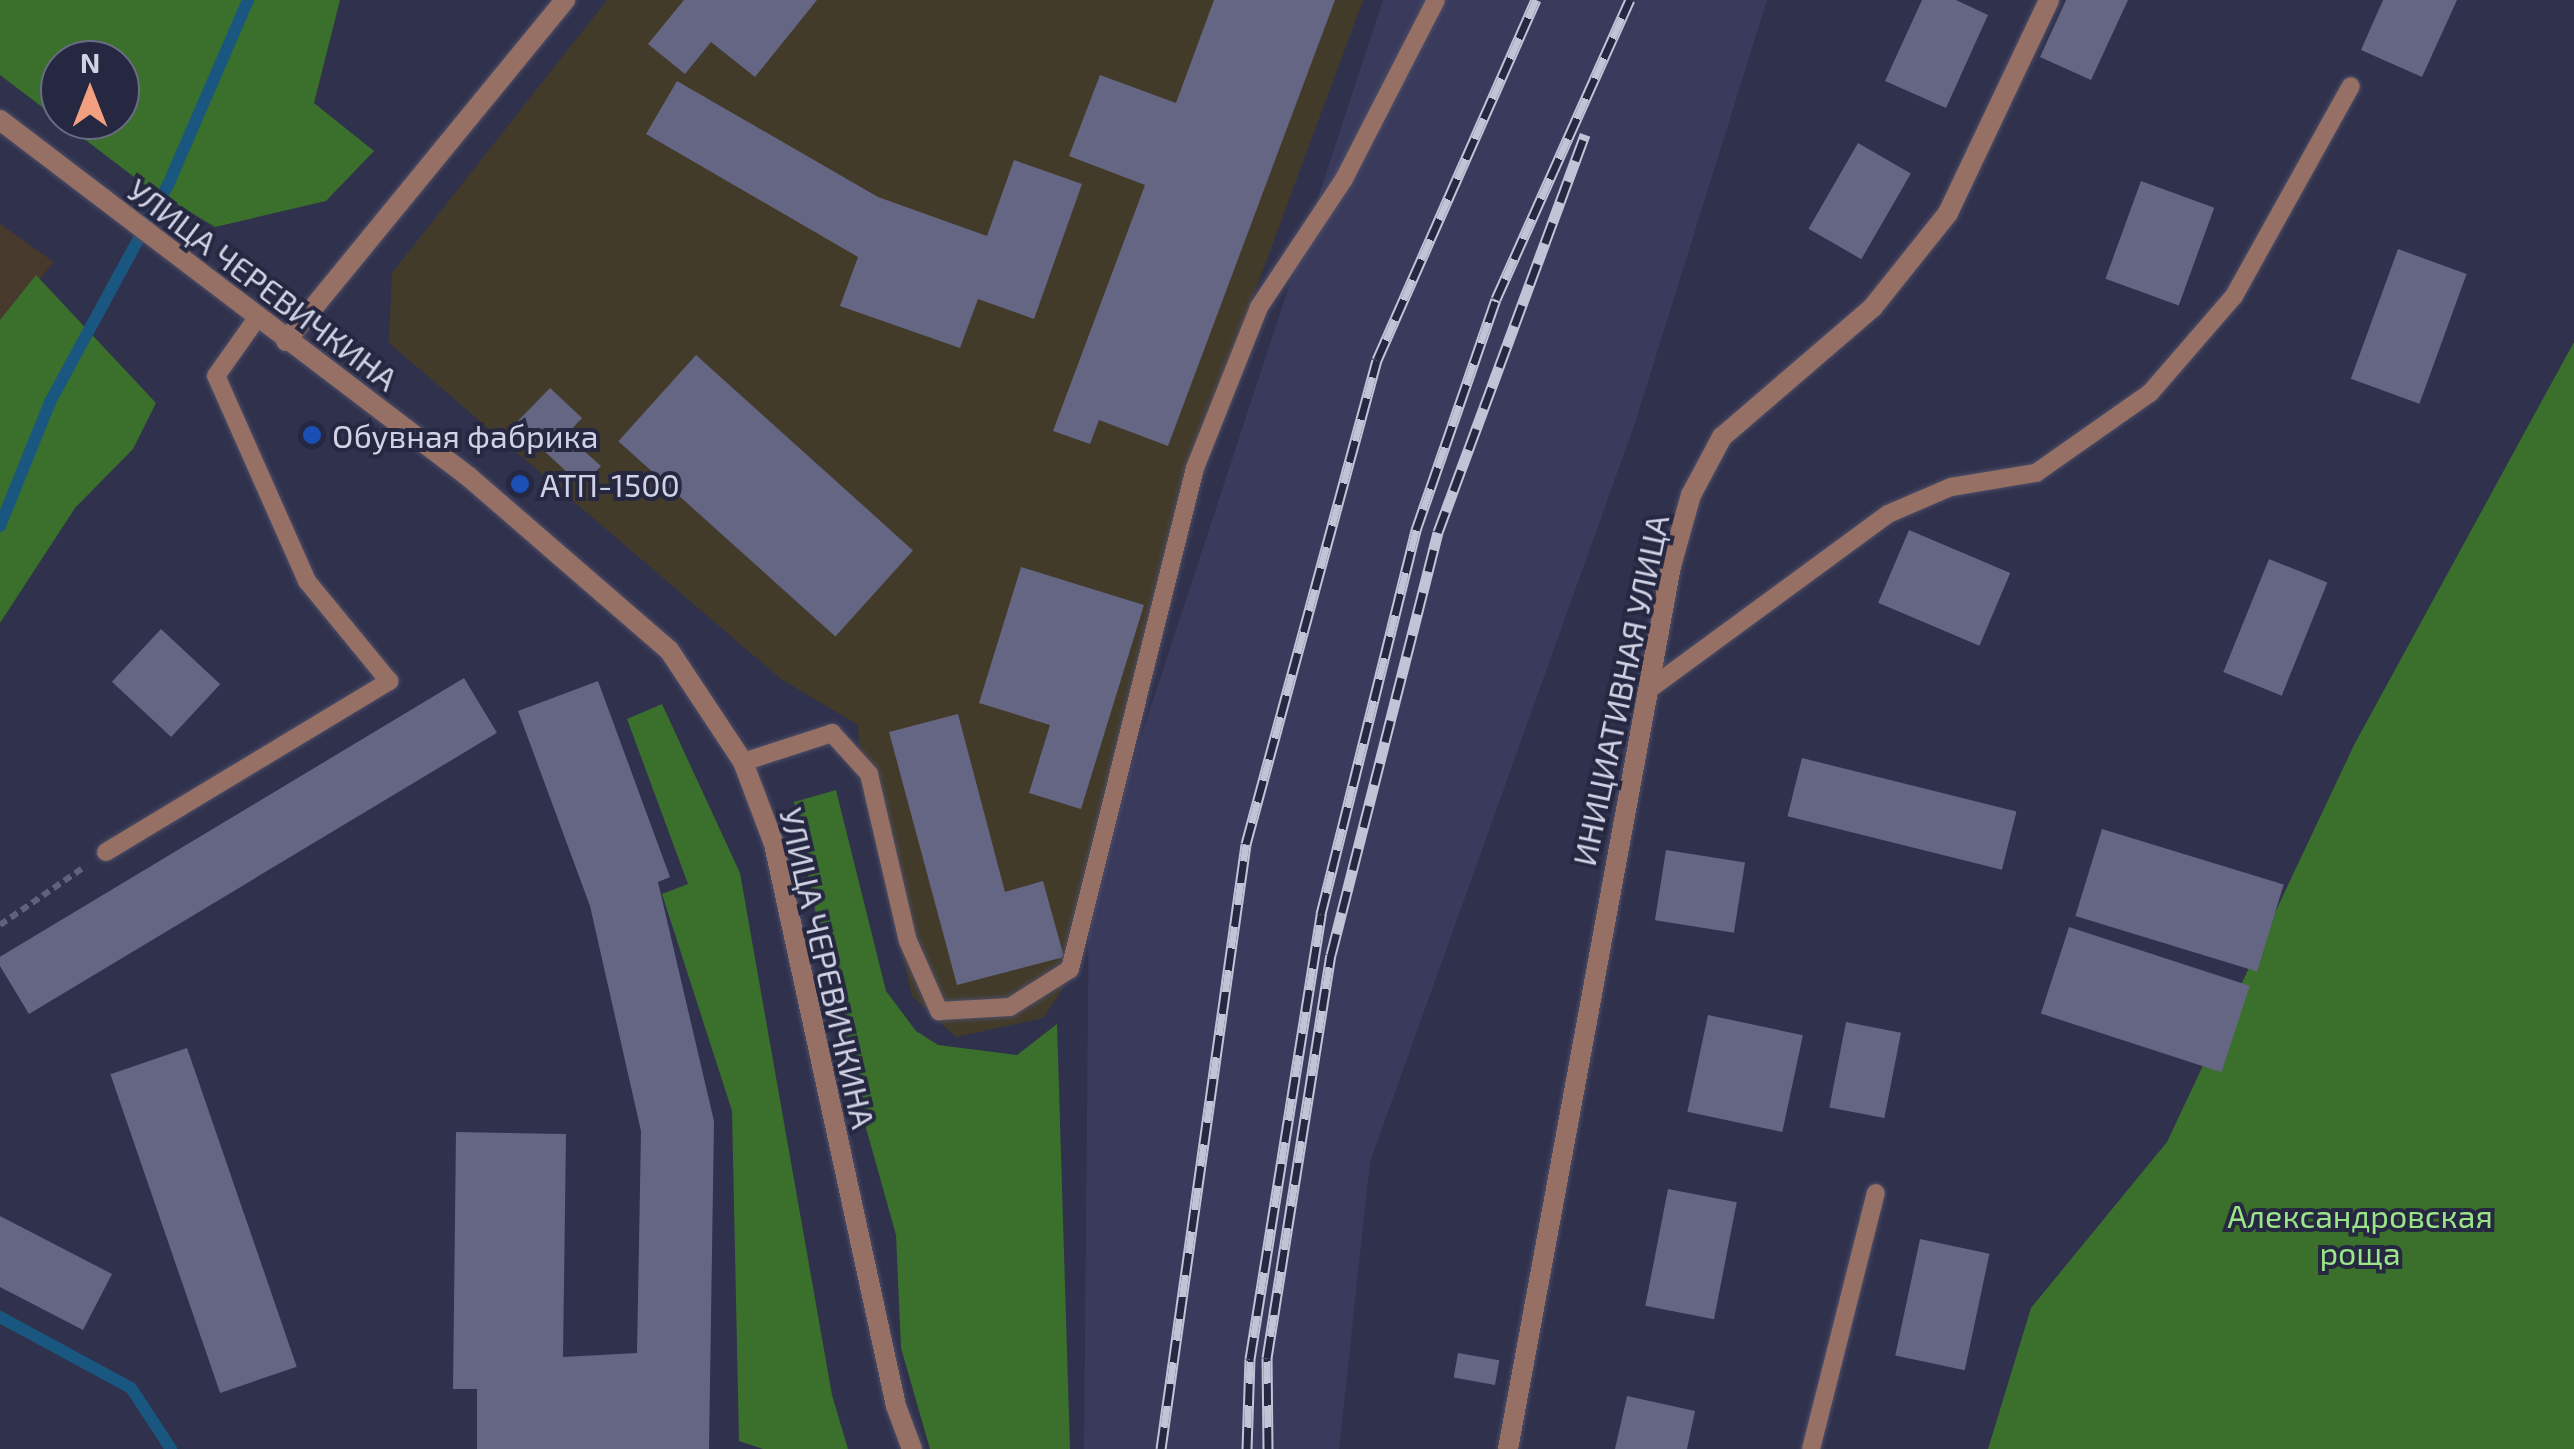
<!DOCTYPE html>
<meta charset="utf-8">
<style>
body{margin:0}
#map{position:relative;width:2574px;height:1449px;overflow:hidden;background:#30314c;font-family:"Exo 2",sans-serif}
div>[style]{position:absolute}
.commercial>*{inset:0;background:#47392b}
.industrial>*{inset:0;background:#433b2a}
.built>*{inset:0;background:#3a3b5c}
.forest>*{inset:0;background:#3b6f2c}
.stream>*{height:12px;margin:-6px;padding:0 6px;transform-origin:6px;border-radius:6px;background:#1a5780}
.building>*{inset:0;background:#646684;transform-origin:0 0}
.path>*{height:6px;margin-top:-3px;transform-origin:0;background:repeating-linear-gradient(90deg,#61627a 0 8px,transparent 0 13px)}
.roads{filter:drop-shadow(0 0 2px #4d4e68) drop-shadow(0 0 2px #4d4e68)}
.service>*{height:18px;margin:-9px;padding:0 9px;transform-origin:9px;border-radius:9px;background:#967065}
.minor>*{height:20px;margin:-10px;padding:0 10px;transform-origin:10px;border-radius:10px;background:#967065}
.tertiary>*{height:20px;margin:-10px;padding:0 10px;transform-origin:10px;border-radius:10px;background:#967065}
.rail>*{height:11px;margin-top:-5.5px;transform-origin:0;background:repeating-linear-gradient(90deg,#262741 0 22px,#c1c3d6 0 44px);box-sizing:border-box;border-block:2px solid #c1c3d6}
.dots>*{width:28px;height:28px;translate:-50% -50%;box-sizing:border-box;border:5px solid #262741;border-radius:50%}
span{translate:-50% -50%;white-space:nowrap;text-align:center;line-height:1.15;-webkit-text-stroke:8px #262741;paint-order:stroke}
.street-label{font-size:32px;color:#d1d3e5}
.poi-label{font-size:32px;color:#d1d3e5}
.left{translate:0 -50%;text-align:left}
.park-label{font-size:32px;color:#9be588}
.north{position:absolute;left:40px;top:40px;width:100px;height:100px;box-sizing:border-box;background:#262741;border:2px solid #6a6c83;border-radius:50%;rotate:0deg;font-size:28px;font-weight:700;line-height:40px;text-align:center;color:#d1d3e5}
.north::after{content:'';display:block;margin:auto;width:35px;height:45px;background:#f2a080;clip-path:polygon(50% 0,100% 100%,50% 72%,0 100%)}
</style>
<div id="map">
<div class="commercial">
<i style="clip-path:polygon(0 224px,54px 262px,0 325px)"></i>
</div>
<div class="industrial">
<i style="clip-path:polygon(607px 0,1363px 0,1223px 378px,1080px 963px,1043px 1018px,956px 1037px,912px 996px,861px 784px,858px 725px,781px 679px,389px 343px,392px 273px)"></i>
</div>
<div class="built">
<i style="clip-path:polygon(1383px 0,1767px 0,1635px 423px,1370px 1162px,1339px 1449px,1084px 1449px,1089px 895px)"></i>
</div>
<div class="forest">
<i style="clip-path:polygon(evenodd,0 0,340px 0,314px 103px,374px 151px,326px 201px,215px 227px,142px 183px,0 75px,0 0,60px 60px,120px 60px,120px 120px,60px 120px,60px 60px)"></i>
<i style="clip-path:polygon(36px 275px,156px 403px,133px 449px,75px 508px,0 623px,0 320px)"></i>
<i style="clip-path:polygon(2574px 342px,2574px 1449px,1988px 1449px,2031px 1308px,2167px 1142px,2354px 745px)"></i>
<i style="clip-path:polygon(662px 704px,740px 873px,832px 1395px,848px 1449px,763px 1449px,739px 1441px,732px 1111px,662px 894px,688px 884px,627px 719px)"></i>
<i style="clip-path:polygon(836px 790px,886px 991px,916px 1031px,938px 1045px,1017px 1055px,1057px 1024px,1070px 1449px,930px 1449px,901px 1348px,896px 1235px,838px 1028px,794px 802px)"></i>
</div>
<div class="stream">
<i style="left:0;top:526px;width:134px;rotate:-68deg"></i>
<i style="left:50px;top:402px;width:247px;rotate:-61.5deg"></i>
<i style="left:168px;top:185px;width:202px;rotate:-66.6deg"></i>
<i style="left:0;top:1317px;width:149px;rotate:28.5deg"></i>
<i style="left:131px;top:1388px;width:73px;rotate:56.7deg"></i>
</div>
<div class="building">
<i style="clip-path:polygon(684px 0,817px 0,755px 77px,711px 42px,685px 74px,648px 44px)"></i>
<i style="clip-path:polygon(1214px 0,1335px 0,1168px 446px,1099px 420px,1090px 444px,1053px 431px,1145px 185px,1069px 156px,1100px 75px,1176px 103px)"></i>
<i style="clip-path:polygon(1922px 0,1956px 0,1988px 15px,1946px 108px,1885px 81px)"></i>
<i style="clip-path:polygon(2066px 0,2128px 0,2091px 80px,2040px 57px)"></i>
<i style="clip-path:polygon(2383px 0,2457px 0,2422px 77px,2361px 50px)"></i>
<i style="clip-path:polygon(677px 81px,878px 197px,987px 236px,1014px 160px,1082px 184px,1034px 319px,978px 299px,960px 348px,840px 306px,858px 257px,646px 134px)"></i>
<i style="left:1858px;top:143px;width:61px;height:99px;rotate:30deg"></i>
<i style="left:2141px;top:181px;width:78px;height:104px;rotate:20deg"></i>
<i style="left:2398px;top:249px;width:73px;height:138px;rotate:20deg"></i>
<i style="left:696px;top:355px;width:292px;height:116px;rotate:42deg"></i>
<i style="clip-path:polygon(550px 388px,582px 418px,566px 435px,601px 466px,582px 486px,515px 424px)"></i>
<i style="left:1909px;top:530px;width:110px;height:79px;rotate:23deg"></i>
<i style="left:2269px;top:559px;width:63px;height:122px;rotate:22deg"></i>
<i style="clip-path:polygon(1021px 567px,1144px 605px,1081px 809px,1029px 793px,1050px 725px,979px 703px)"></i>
<i style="left:161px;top:629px;width:81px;height:72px;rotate:43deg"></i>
<i style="left:464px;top:678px;width:64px;height:546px;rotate:59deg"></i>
<i style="clip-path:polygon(598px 681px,670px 877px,658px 882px,714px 1121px,709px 1449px,477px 1449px,477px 1389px,453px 1389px,456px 1132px,566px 1134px,563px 1357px,637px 1353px,641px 1131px,590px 906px,518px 711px)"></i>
<i style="clip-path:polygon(958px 714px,1005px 892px,1043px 881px,1064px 957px,957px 985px,889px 732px)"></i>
<i style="left:1802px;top:758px;width:221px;height:60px;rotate:14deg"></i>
<i style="left:2102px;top:829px;width:190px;height:91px;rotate:17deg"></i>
<i style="left:1666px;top:850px;width:80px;height:71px;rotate:9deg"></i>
<i style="left:2069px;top:927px;width:190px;height:91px;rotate:18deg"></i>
<i style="left:1708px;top:1015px;width:97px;height:99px;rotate:12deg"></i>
<i style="left:1846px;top:1022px;width:56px;height:87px;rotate:11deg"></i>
<i style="left:187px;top:1048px;width:337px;height:81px;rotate:71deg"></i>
<i style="left:1668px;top:1189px;width:70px;height:119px;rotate:11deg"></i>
<i style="clip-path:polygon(0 1216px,112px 1274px,83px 1330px,0 1287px)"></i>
<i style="left:1920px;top:1239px;width:71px;height:119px;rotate:12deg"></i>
<i style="left:1458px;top:1353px;width:42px;height:25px;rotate:10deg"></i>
<i style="clip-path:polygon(1627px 1396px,1695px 1411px,1687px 1449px,1615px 1449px)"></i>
</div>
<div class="path">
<i style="left:0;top:925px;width:104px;rotate:-34.5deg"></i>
</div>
<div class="roads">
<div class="service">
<i style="left:1647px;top:691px;width:299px;rotate:-36.3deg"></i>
<i style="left:1888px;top:514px;width:69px;rotate:-23.2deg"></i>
<i style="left:1951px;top:487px;width:86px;rotate:-9.4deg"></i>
<i style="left:2036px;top:473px;width:139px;rotate:-35.1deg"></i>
<i style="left:2150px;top:393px;width:128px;rotate:-49.1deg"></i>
<i style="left:2234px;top:296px;width:240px;rotate:-60.9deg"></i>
<i style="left:743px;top:762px;width:94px;rotate:-18deg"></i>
<i style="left:832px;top:733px;width:55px;rotate:47.9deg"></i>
<i style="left:869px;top:774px;width:171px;rotate:76.9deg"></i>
<i style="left:908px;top:941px;width:77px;rotate:66.1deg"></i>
<i style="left:939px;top:1011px;width:71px;rotate:-3.2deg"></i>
<i style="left:1010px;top:1007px;width:71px;rotate:-32.3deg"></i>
<i style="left:1070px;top:969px;width:516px;rotate:-75.99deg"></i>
<i style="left:1195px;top:468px;width:173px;rotate:-68.3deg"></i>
<i style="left:1259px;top:307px;width:154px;rotate:-56.4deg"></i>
<i style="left:1344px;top:179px;width:201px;rotate:-62.8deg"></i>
<i style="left:106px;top:852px;width:331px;rotate:-31.1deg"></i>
<i style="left:389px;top:681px;width:129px;rotate:-129.4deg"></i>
<i style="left:307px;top:581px;width:224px;rotate:-113.9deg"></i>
<i style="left:216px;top:376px;width:71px;rotate:-54.7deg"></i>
<i style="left:1811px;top:1449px;width:264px;rotate:-75.8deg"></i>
</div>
<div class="minor">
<i style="left:286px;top:341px;width:441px;rotate:-50.7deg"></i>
<i style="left:1508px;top:1449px;width:898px;rotate:-79.54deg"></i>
<i style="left:1671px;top:566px;width:74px;rotate:-74.3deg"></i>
<i style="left:1691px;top:495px;width:66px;rotate:-61.9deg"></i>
<i style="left:1722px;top:437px;width:199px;rotate:-40.7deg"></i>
<i style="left:1873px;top:307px;width:120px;rotate:-51.4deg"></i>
<i style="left:1948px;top:213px;width:236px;rotate:-64.6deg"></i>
</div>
<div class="tertiary">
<i style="left:0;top:120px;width:589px;rotate:37.28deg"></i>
<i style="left:469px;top:477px;width:264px;rotate:40.9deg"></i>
<i style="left:669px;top:650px;width:134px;rotate:56.5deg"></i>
<i style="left:743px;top:762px;width:88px;rotate:69.3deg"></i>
<i style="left:774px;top:844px;width:575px;rotate:77.75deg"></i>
<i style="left:896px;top:1406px;width:46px;rotate:69.6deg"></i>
</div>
</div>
<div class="rail">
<i style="left:1161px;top:1449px;width:611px;rotate:-82deg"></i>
<i style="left:1246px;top:844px;width:501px;rotate:-74.86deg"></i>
<i style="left:1377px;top:360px;width:394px;rotate:-66.2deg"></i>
<i style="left:1247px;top:1449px;width:90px;rotate:-88.1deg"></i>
<i style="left:1250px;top:1359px;width:451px;rotate:-80.9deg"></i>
<i style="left:1321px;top:914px;width:396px;rotate:-76.1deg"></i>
<i style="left:1416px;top:530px;width:244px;rotate:-70.9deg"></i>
<i style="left:1496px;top:299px;width:328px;rotate:-65.9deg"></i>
<i style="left:1268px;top:1449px;width:91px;rotate:-90.6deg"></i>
<i style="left:1267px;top:1358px;width:408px;rotate:-81deg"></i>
<i style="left:1331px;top:955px;width:436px;rotate:-75.8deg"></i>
<i style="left:1438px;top:532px;width:424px;rotate:-69.7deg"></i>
</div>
<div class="dots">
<i style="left:312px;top:435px;background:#1a4fb4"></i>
<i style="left:520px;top:484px;background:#1a4fb4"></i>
</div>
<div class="street-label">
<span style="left:263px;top:284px;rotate:37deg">УЛИЦА ЧЕРЕВИЧКИНА</span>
<span style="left:1620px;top:690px;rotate:-78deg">ИНИЦИАТИВНАЯ УЛИЦА</span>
<span style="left:828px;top:968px;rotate:77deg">УЛИЦА ЧЕРЕВИЧКИНА</span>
</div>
<div class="poi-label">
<span class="left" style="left:332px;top:435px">Обувная фабрика</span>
<span class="left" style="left:540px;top:484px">АТП-1500</span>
</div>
<div class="park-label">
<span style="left:2360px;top:1234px">Александровская<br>роща</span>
</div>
<div class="north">N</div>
</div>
